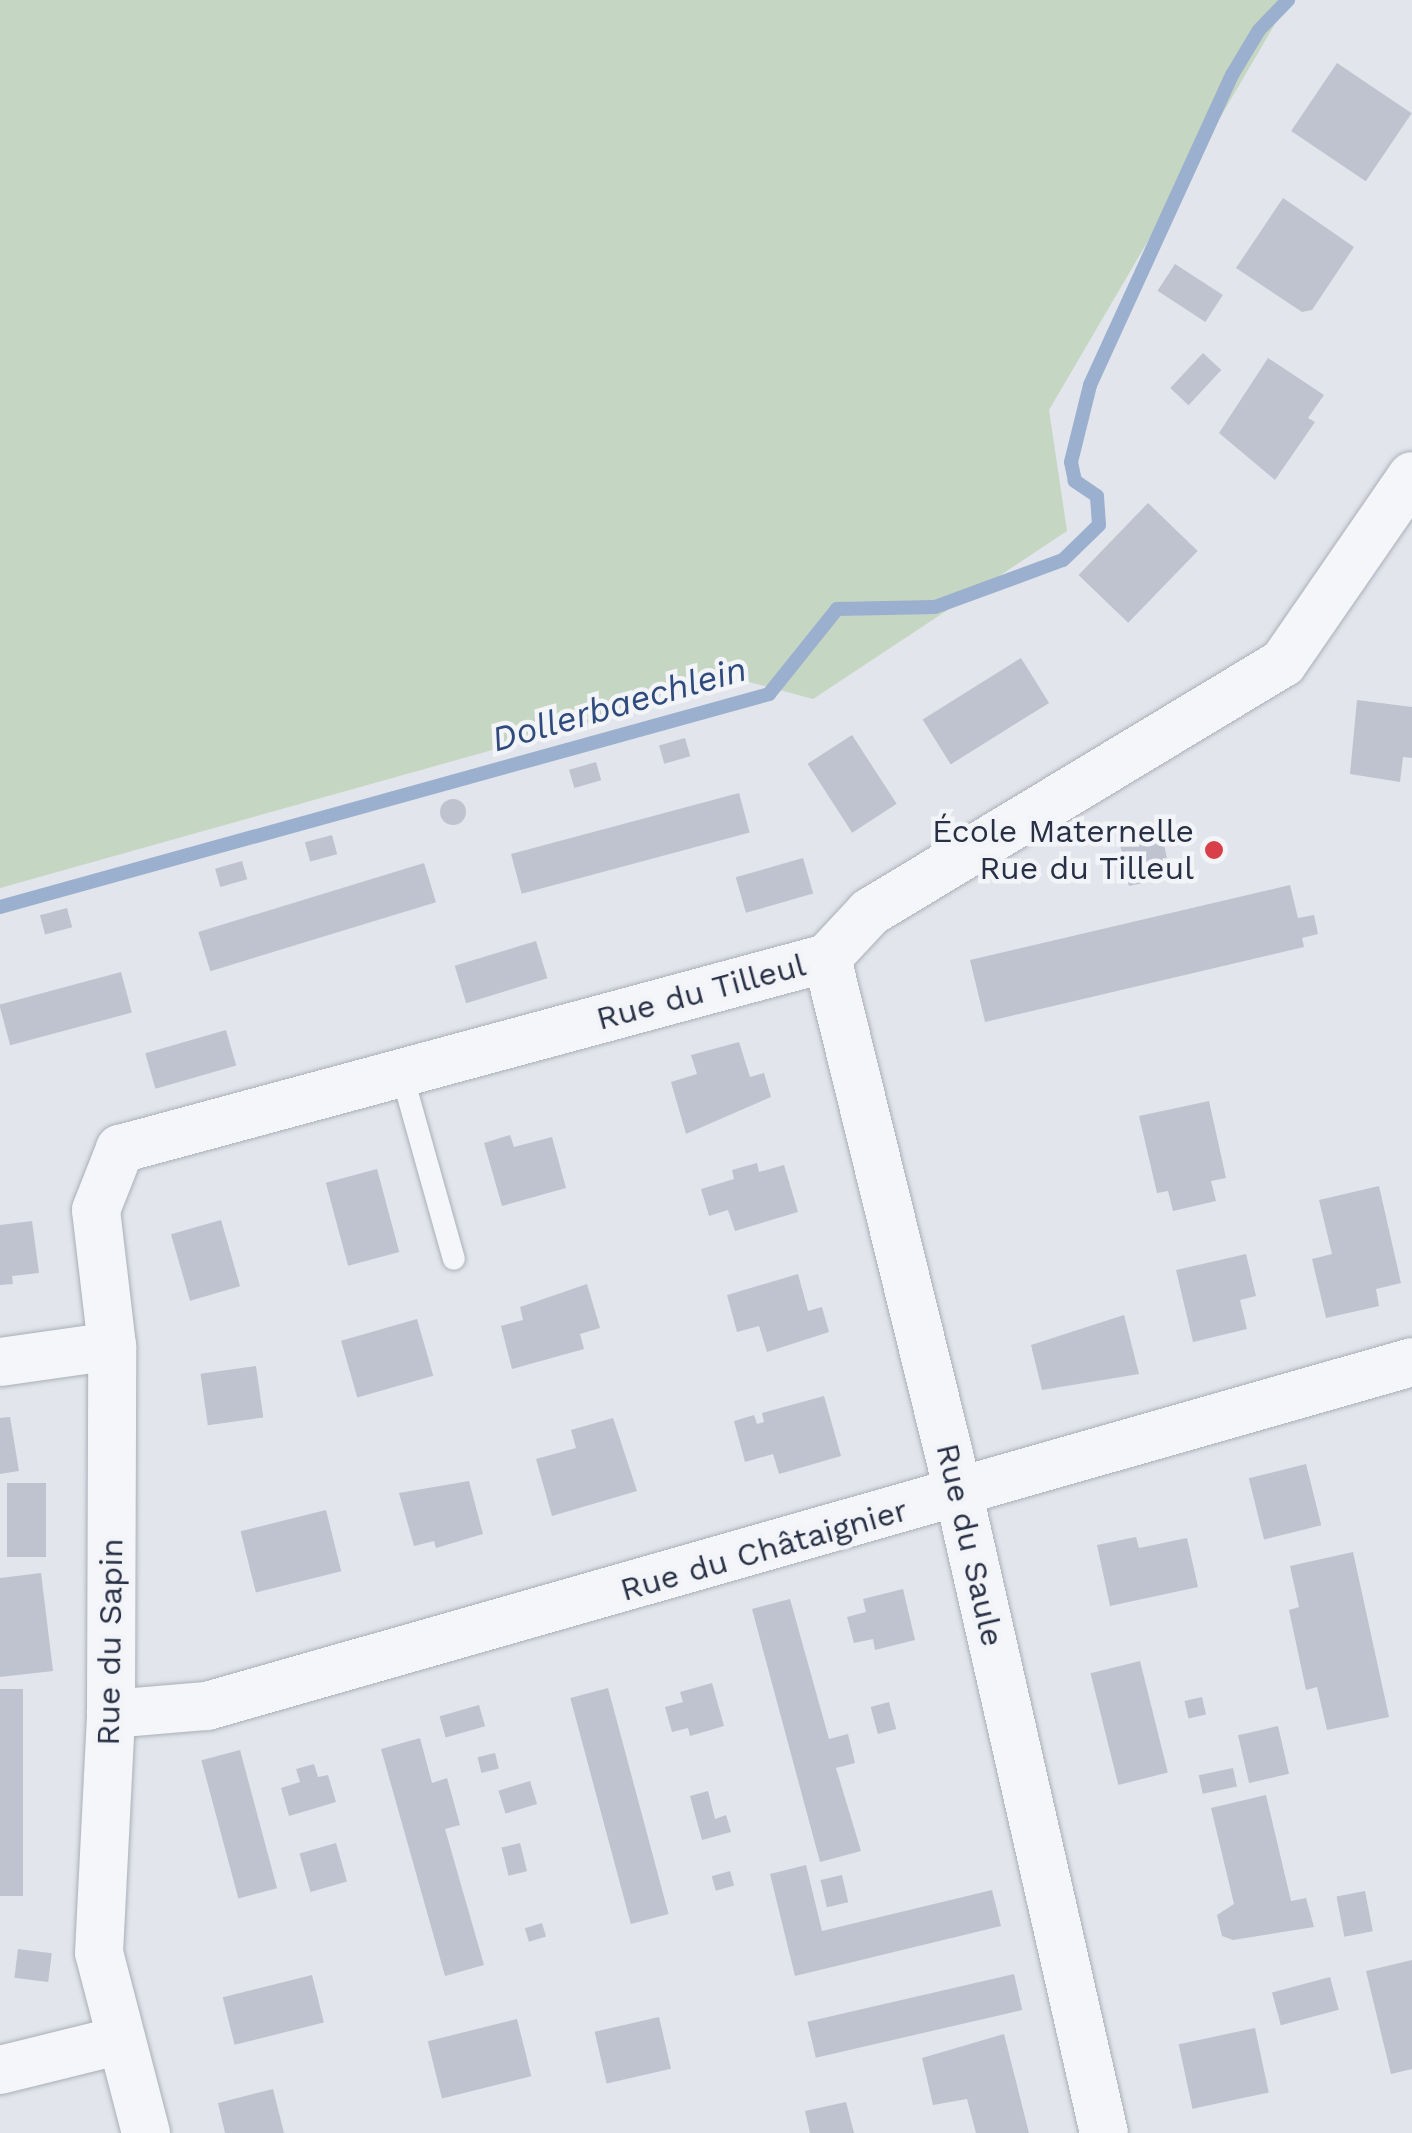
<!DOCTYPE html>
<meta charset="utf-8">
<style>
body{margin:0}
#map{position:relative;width:1412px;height:2133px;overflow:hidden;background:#e2e5eb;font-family:"Work Sans",sans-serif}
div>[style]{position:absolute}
.green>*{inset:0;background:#c5d6c2}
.stream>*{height:14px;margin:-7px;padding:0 7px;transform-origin:7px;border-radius:7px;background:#9bafce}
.building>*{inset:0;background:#bfc3cf;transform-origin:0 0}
.round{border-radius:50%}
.roads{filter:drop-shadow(0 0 2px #aaafb9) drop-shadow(0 0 2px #aaafb9)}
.service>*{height:22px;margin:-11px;padding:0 11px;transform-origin:11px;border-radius:11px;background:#f5f6f9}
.minor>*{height:48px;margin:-24px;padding:0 24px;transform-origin:24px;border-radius:24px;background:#f5f6f9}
.dots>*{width:28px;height:28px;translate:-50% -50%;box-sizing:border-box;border:5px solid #f2f4f8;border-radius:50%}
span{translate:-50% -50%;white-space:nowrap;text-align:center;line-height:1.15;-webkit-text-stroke:9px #f2f4f8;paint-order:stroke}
.poi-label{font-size:32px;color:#283045}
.right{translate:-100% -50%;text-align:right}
.street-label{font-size:32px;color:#283045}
.water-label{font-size:35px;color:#2f4a7c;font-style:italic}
</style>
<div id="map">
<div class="green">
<i style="clip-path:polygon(0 0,1289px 0,1049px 410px,1067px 531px,813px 699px,742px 680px,0 888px)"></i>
</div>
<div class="stream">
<i style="left:0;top:907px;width:798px;rotate:-15.48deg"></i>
<i style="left:769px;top:694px;width:109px;rotate:-51.3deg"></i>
<i style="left:837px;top:609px;width:98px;rotate:-1.2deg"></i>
<i style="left:935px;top:607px;width:136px;rotate:-20.2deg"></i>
<i style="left:1063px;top:560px;width:50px;rotate:-44.2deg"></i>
<i style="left:1099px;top:525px;width:29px;rotate:-94deg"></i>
<i style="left:1097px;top:496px;width:27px;rotate:-146deg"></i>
<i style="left:1075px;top:481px;width:19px;rotate:-102deg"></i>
<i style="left:1071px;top:462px;width:79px;rotate:-76.1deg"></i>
<i style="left:1090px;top:385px;width:341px;rotate:-65.4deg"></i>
<i style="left:1232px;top:75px;width:52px;rotate:-59deg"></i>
<i style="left:1259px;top:30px;width:42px;rotate:-46deg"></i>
</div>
<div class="building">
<i style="left:1337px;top:63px;width:90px;height:82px;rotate:34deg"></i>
<i style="clip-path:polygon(1283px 198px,1354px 247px,1312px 310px,1302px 312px,1236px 268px)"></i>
<i style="left:1175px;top:264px;width:57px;height:32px;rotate:33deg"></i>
<i style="left:1203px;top:353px;width:25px;height:48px;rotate:43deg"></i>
<i style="clip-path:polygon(1268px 358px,1324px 395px,1308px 418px,1315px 422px,1275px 480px,1219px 433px)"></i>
<i style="left:1148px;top:503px;width:69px;height:100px;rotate:44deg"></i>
<i style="left:1021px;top:658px;width:53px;height:116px;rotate:58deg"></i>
<i style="clip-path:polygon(1357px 700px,1412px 707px,1412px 758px,1403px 757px,1400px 782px,1350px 774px)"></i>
<i style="left:852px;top:735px;width:82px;height:53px;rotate:57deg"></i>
<i style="left:685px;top:738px;width:19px;height:27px;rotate:74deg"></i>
<i style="left:596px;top:762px;width:19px;height:28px;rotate:74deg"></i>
<i style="left:739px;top:793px;width:41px;height:236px;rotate:75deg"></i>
<i class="round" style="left:440px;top:799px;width:26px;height:26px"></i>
<i style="left:332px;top:835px;width:20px;height:28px;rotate:75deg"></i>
<i style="left:1162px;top:835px;width:43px;height:43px;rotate:78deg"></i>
<i style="left:803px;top:858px;width:37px;height:70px;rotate:74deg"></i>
<i style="left:242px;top:861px;width:19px;height:28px;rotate:74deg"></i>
<i style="left:424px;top:863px;width:41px;height:236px;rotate:73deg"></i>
<i style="clip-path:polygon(1290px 885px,1298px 918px,1314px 915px,1318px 934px,1302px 938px,1304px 947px,985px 1022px,970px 960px)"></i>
<i style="left:67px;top:908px;width:20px;height:28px;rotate:75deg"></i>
<i style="left:536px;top:941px;width:39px;height:85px;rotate:73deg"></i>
<i style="left:121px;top:972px;width:42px;height:126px;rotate:75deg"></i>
<i style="left:226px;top:1030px;width:37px;height:84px;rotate:74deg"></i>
<i style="clip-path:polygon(739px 1042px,750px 1077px,764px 1073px,771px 1097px,686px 1134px,671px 1082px,697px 1074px,691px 1055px)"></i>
<i style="clip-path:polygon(1209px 1101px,1226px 1178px,1211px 1181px,1216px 1201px,1173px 1211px,1168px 1191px,1157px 1193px,1139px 1116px)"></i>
<i style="clip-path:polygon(510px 1135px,514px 1147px,552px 1137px,566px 1188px,502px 1206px,484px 1143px)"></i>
<i style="clip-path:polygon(757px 1163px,759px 1172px,784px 1165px,798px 1212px,735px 1231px,728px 1210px,709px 1216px,701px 1189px,734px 1179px,732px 1170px)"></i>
<i style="left:377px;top:1169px;width:86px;height:53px;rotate:75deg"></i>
<i style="clip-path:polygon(1379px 1186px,1401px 1283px,1376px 1289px,1379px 1306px,1326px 1318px,1312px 1259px,1332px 1254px,1319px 1200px)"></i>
<i style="left:221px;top:1220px;width:69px;height:52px;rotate:74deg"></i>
<i style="clip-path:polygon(32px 1221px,39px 1273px,12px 1276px,13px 1284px,0 1285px,0 1225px)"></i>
<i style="clip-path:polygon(1246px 1254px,1256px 1296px,1240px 1300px,1247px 1329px,1193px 1342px,1176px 1270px)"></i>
<i style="clip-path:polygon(798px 1274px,808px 1311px,822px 1307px,829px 1332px,767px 1352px,759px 1326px,737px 1332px,727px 1295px)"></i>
<i style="clip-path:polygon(587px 1284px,600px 1328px,580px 1334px,584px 1349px,512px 1369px,501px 1326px,523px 1320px,520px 1307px)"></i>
<i style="clip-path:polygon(1124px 1315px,1139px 1374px,1042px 1390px,1031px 1345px)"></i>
<i style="left:417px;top:1319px;width:59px;height:79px;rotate:74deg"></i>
<i style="left:256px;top:1366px;width:52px;height:56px;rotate:82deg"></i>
<i style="clip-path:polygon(824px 1396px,841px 1456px,779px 1474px,773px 1454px,745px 1462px,734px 1421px,754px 1415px,757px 1424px,764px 1422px,762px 1413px)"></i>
<i style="clip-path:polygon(10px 1417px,19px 1471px,0 1474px,0 1418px)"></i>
<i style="clip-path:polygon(613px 1418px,637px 1491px,552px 1516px,536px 1459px,576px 1448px,571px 1430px)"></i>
<i style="left:1306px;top:1464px;width:63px;height:59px;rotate:76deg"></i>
<i style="clip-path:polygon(469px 1481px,483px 1534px,436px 1548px,434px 1541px,414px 1546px,399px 1493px)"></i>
<i style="left:46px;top:1483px;width:74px;height:39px;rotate:90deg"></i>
<i style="left:326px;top:1510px;width:63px;height:88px;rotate:76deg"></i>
<i style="clip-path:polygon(1136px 1537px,1139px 1548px,1187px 1538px,1198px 1587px,1110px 1606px,1097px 1545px)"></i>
<i style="clip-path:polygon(1353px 1552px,1389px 1717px,1327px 1730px,1317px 1687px,1306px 1690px,1289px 1610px,1299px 1607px,1290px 1566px)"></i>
<i style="clip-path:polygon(41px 1573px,53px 1671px,0 1677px,0 1578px)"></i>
<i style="clip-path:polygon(903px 1589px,915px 1640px,875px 1650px,873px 1639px,854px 1643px,847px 1617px,866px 1612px,863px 1599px)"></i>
<i style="clip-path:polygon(790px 1599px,829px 1739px,848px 1734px,855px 1763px,836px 1768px,861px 1851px,820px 1862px,752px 1609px)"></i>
<i style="left:1140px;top:1661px;width:115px;height:51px;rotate:76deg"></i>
<i style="clip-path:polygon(712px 1683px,724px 1726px,690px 1736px,688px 1728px,672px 1732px,665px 1707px,683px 1702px,680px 1692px)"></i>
<i style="left:608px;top:1688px;width:234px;height:39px;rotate:75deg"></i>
<i style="left:0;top:1689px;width:23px;height:207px"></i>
<i style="left:1202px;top:1697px;width:18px;height:18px;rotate:77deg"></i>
<i style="left:889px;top:1702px;width:28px;height:19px;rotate:75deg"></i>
<i style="left:479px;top:1705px;width:22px;height:41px;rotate:74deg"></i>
<i style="left:1278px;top:1726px;width:49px;height:41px;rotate:77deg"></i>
<i style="clip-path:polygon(420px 1738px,432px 1783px,447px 1778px,460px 1825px,445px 1829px,484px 1965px,445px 1976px,381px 1749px)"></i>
<i style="left:240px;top:1750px;width:143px;height:40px;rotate:75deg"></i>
<i style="left:495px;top:1753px;width:16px;height:18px;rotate:76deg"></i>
<i style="clip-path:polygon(314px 1764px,318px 1777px,328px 1775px,336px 1802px,289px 1816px,281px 1788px,300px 1782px,296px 1769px)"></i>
<i style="left:1233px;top:1768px;width:19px;height:35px;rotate:78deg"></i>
<i style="left:530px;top:1781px;width:24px;height:33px;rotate:73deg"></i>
<i style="clip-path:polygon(708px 1791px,715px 1819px,726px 1815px,731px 1832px,702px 1840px,690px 1796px)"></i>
<i style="clip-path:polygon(1266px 1795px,1291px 1901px,1306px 1898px,1314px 1927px,1233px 1940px,1222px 1936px,1217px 1915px,1234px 1904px,1211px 1808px)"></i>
<i style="left:336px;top:1843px;width:40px;height:38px;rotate:74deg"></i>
<i style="left:520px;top:1843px;width:29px;height:19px;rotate:76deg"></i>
<i style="clip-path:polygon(806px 1865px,822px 1931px,992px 1890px,1001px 1926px,795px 1976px,770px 1874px)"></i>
<i style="left:730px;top:1871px;width:15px;height:19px;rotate:74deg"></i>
<i style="left:842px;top:1875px;width:28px;height:22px;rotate:77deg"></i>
<i style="left:1365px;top:1891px;width:41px;height:29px;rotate:79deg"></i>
<i style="left:542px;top:1923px;width:14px;height:18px;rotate:73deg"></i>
<i style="left:18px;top:1949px;width:34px;height:29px;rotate:7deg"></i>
<i style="clip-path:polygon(1412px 1960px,1412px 2069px,1391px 2074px,1366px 1971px)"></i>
<i style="left:1014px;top:1974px;width:37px;height:212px;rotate:77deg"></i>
<i style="left:312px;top:1975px;width:49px;height:92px;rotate:76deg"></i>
<i style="left:1330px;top:1977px;width:34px;height:60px;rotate:75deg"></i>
<i style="left:659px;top:2017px;width:53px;height:66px;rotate:77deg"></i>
<i style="left:517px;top:2019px;width:59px;height:92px;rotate:76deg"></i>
<i style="left:1255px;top:2028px;width:66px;height:78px;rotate:78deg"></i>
<i style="clip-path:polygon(1004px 2034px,1029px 2133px,976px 2133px,967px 2099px,933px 2105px,922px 2058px)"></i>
<i style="clip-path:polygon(273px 2089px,284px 2133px,225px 2133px,218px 2103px)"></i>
<i style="clip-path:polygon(846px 2102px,854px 2133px,810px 2133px,805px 2111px)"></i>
</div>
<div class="roads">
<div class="service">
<i style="left:401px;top:1071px;width:195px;rotate:74.3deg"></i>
</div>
<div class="minor">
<i style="left:827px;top:958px;width:553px;rotate:76.19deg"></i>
<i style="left:959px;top:1495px;width:654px;rotate:77.2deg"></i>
<i style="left:0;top:1362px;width:113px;rotate:-8.1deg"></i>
<i style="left:111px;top:1714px;width:96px;rotate:-4.8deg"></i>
<i style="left:207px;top:1706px;width:1253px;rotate:-15.93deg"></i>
<i style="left:0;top:2070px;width:125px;rotate:-13.9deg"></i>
<i style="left:146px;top:2133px;width:186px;rotate:-104.6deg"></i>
<i style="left:99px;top:1953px;width:239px;rotate:-87.1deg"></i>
<i style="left:111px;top:1714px;width:368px;rotate:-89.8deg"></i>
<i style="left:112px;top:1346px;width:137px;rotate:-96.7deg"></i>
<i style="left:96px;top:1210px;width:66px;rotate:-68.5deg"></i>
<i style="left:120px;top:1149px;width:732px;rotate:-15.12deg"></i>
<i style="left:827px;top:958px;width:63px;rotate:-46.9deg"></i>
<i style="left:870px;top:912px;width:482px;rotate:-31.1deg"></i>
<i style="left:1283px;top:663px;width:227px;rotate:-55.4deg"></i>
</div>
</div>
<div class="dots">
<i style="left:1214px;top:850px;background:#d83f48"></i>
</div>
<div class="poi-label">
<span class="right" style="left:1194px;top:850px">École Maternelle<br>Rue du Tilleul</span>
</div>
<div class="street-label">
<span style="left:701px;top:992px;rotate:-15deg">Rue du Tilleul</span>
<span style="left:970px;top:1545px;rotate:77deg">Rue du Saule</span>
<span style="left:764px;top:1550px;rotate:-16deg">Rue du Châtaignier</span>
<span style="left:110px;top:1642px;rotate:-89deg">Rue du Sapin</span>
</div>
<div class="water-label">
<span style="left:619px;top:704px;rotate:-16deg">Dollerbaechlein</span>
</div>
</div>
